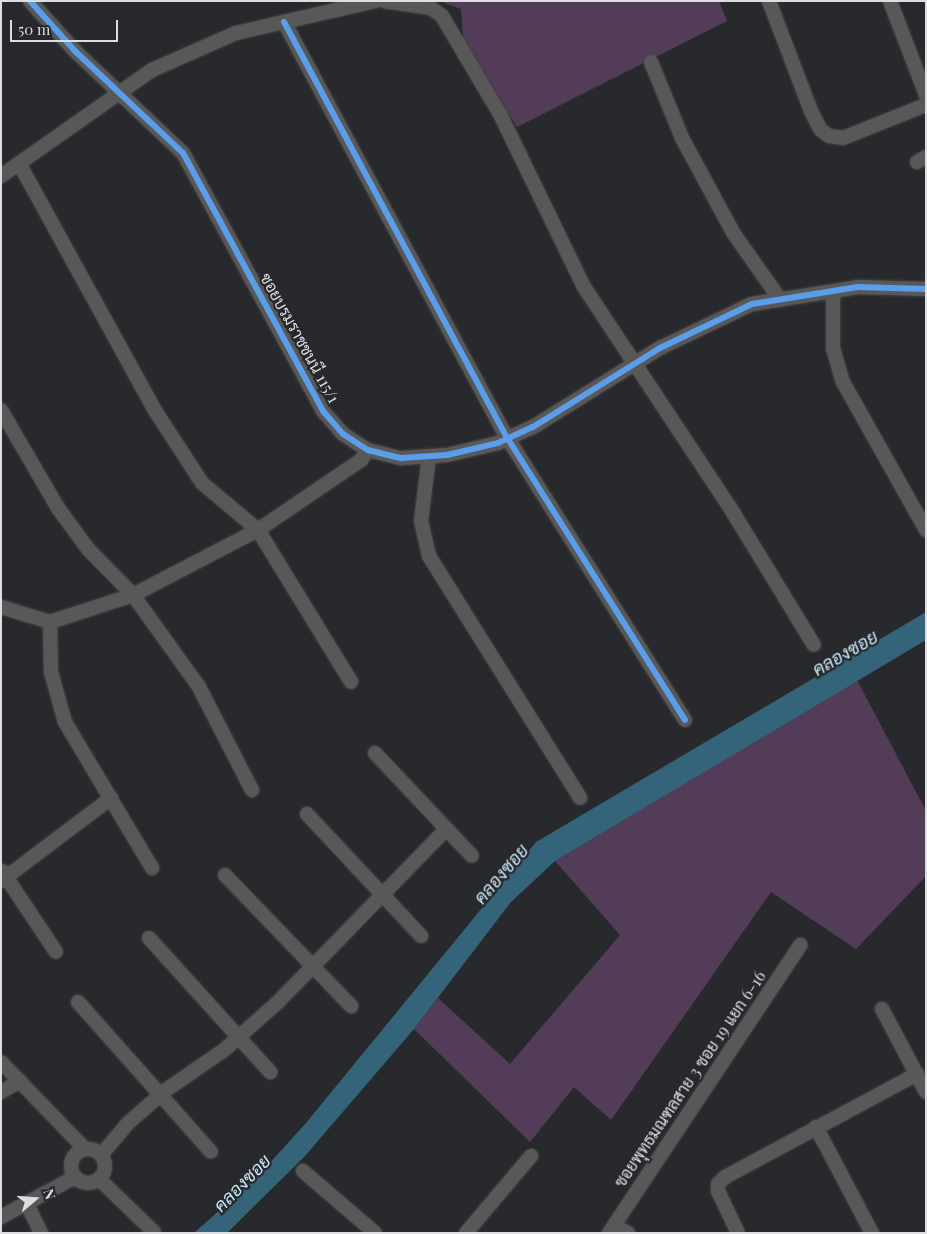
<!DOCTYPE html>
<meta charset="utf-8">
<style>
body{margin:0}
#map{position:relative;width:927px;height:1234px;overflow:hidden;background:#28292c;font-family:"Playfair Display",Sarabun,serif}
div>[style]{position:absolute}
.green>*{inset:0;background:#533c58}
.water>*{inset:0;background:#346479}
.roads{filter:drop-shadow(0 0 1px #464648) drop-shadow(0 0 1px #464648)}
.minor>*{height:14px;margin:-7px;padding:0 7px;transform-origin:7px;border-radius:7px;background:#585859}
.minor>.ring{margin:-7px;padding:0;box-sizing:content-box;background:none;border:14px solid #585859;border-radius:50%}
.cycleway>*{height:6px;margin:-3px;padding:0 3px;transform-origin:3px;border-radius:3px;background:#5a9eea}
span{translate:-50% -50%;white-space:nowrap;text-align:center;line-height:1.15;-webkit-text-stroke:4.5px #27282d;paint-order:stroke}
.street-label{font-size:16px;color:#dddee1}
.water-label{font-size:18px;color:#c7e7f6;font-style:italic}
.frame{position:absolute;inset:0;border:2px solid #dddee1;pointer-events:none}
.north{position:absolute;left:10px;top:1174px;width:50px;height:50px;-webkit-text-stroke:4px #27282d;paint-order:stroke;rotate:72deg;font-size:14px;font-weight:700;line-height:20px;text-align:center;color:#dddee1}
.north::after{content:'';display:block;margin:auto;width:18px;height:22px;background:#dddee1;clip-path:polygon(50% 0,100% 100%,50% 72%,0 100%)}
.scale{position:absolute;left:10px;top:20px;width:108px;height:22px;box-sizing:border-box;border:2px solid #dddee1;border-top:0;padding-left:6px;font-size:15px;line-height:18px;white-space:nowrap;color:#dddee1;-webkit-text-stroke:4px #27282d;paint-order:stroke}
</style>
<div id="map">
<div class="green">
<i style="clip-path:polygon(439px 1px,719px 1px,727px 21px,517px 127px,463px 38px,461px 9px)"></i>
<i style="clip-path:polygon(857px 680px,926px 811px,926px 876px,856px 949px,771px 892px,611px 1120px,574px 1087px,530px 1142px,414px 1029px,438px 998px,510px 1064px,620px 935px,555px 861px)"></i>
</div>
<div class="water">
<i style="clip-path:polygon(926px 612px,926px 640px,555px 861px,511px 902px,414px 1029px,305px 1156px,227px 1233px,194px 1233px,258px 1176px,306px 1123px,536px 842px)"></i>
</div>
<div class="roads">
<div class="minor">
<i style="left:30px;top:1px;width:67px;rotate:48deg"></i>
<i style="left:75px;top:51px;width:149px;rotate:43.4deg"></i>
<i style="left:183px;top:153px;width:294px;rotate:61.5deg"></i>
<i style="left:323px;top:411px;width:30px;rotate:49deg"></i>
<i style="left:343px;top:434px;width:30px;rotate:33deg"></i>
<i style="left:368px;top:450px;width:34px;rotate:14deg"></i>
<i style="left:401px;top:458px;width:46px;rotate:-3.7deg"></i>
<i style="left:447px;top:455px;width:52px;rotate:-13.2deg"></i>
<i style="left:498px;top:443px;width:38px;rotate:-25deg"></i>
<i style="left:533px;top:427px;width:150px;rotate:-31.9deg"></i>
<i style="left:660px;top:348px;width:102px;rotate:-25.6deg"></i>
<i style="left:752px;top:304px;width:107px;rotate:-9.1deg"></i>
<i style="left:858px;top:287px;width:68px;rotate:1.7deg"></i>
<i style="left:384px;top:1px;width:48px;rotate:8.5deg"></i>
<i style="left:431px;top:8px;width:14px;rotate:36deg"></i>
<i style="left:442px;top:16px;width:114px;rotate:59.4deg"></i>
<i style="left:500px;top:114px;width:192px;rotate:64.1deg"></i>
<i style="left:584px;top:287px;width:272px;rotate:56.5deg"></i>
<i style="left:734px;top:514px;width:153px;rotate:58.6deg"></i>
<i style="left:769px;top:1px;width:118px;rotate:69.1deg"></i>
<i style="left:811px;top:111px;width:20px;rotate:63deg"></i>
<i style="left:820px;top:129px;width:11px;rotate:38deg"></i>
<i style="left:829px;top:136px;width:14px;rotate:8deg"></i>
<i style="left:843px;top:138px;width:89px;rotate:-21.7deg"></i>
<i style="left:890px;top:1px;width:101px;rotate:69deg"></i>
<i style="left:284px;top:22px;width:473px;rotate:61.8deg"></i>
<i style="left:508px;top:439px;width:332px;rotate:57.8deg"></i>
<i style="left:651px;top:62px;width:82px;rotate:67.8deg"></i>
<i style="left:682px;top:138px;width:109px;rotate:61.6deg"></i>
<i style="left:734px;top:234px;width:78px;rotate:54.9deg"></i>
<i style="left:917px;top:162px;width:10px;rotate:-29deg"></i>
<i style="left:20px;top:165px;width:278px;rotate:61.2deg"></i>
<i style="left:154px;top:409px;width:88px;rotate:57deg"></i>
<i style="left:202px;top:483px;width:73px;rotate:40deg"></i>
<i style="left:258px;top:530px;width:178px;rotate:58.5deg"></i>
<i style="left:1px;top:176px;width:184px;rotate:-35.1deg"></i>
<i style="left:152px;top:70px;width:92px;rotate:-23.8deg"></i>
<i style="left:236px;top:33px;width:143px;rotate:-13deg"></i>
<i style="left:833px;top:293px;width:55px;rotate:90deg"></i>
<i style="left:833px;top:348px;width:35px;rotate:74deg"></i>
<i style="left:843px;top:382px;width:170px;rotate:60.7deg"></i>
<i style="left:1px;top:410px;width:113px;rotate:59.8deg"></i>
<i style="left:58px;top:508px;width:51px;rotate:53.8deg"></i>
<i style="left:88px;top:549px;width:64px;rotate:45.6deg"></i>
<i style="left:133px;top:595px;width:113px;rotate:54.3deg"></i>
<i style="left:199px;top:687px;width:116px;rotate:62.8deg"></i>
<i style="left:429px;top:456px;width:65px;rotate:97deg"></i>
<i style="left:421px;top:521px;width:36px;rotate:77deg"></i>
<i style="left:429px;top:556px;width:285px;rotate:58deg"></i>
<i style="left:1px;top:607px;width:51px;rotate:17deg"></i>
<i style="left:50px;top:622px;width:87px;rotate:-18deg"></i>
<i style="left:133px;top:595px;width:141px;rotate:-27.5deg"></i>
<i style="left:258px;top:530px;width:125px;rotate:-34.2deg"></i>
<i style="left:361px;top:460px;width:12px;rotate:-55deg"></i>
<i style="left:50px;top:622px;width:50px;rotate:88.9deg"></i>
<i style="left:51px;top:672px;width:52px;rotate:74.4deg"></i>
<i style="left:65px;top:722px;width:170px;rotate:59.2deg"></i>
<i style="left:375px;top:753px;width:141px;rotate:46.7deg"></i>
<i style="left:307px;top:814px;width:167px;rotate:46.9deg"></i>
<i style="left:2px;top:871px;width:97px;rotate:56.3deg"></i>
<i style="left:225px;top:875px;width:182px;rotate:46.1deg"></i>
<i style="left:1px;top:881px;width:138px;rotate:-37deg"></i>
<i style="left:149px;top:938px;width:181px;rotate:47.9deg"></i>
<i style="left:78px;top:1002px;width:200px;rotate:48.4deg"></i>
<i style="left:882px;top:1009px;width:94px;rotate:62.1deg"></i>
<i style="left:1px;top:1062px;width:121px;rotate:46deg"></i>
<i style="left:1px;top:1092px;width:22px;rotate:-30deg"></i>
<i style="left:816px;top:1127px;width:120px;rotate:62.2deg"></i>
<i class="ring" style="left:71px;top:1149px;width:20px;height:20px"></i>
<i style="left:101px;top:1155px;width:42px;rotate:-49.8deg"></i>
<i style="left:128px;top:1123px;width:50px;rotate:-41deg"></i>
<i style="left:166px;top:1090px;width:70px;rotate:-34.6deg"></i>
<i style="left:224px;top:1050px;width:71px;rotate:-41.6deg"></i>
<i style="left:277px;top:1003px;width:243px;rotate:-45.8deg"></i>
<i style="left:303px;top:1171px;width:95px;rotate:40.7deg"></i>
<i style="left:99px;top:1179px;width:76px;rotate:43.9deg"></i>
<i style="left:27px;top:1204px;width:32px;rotate:64deg"></i>
<i style="left:1px;top:1217px;width:84px;rotate:-28.4deg"></i>
<i style="left:614px;top:1226px;width:16px;rotate:27deg"></i>
<i style="left:466px;top:1233px;width:101px;rotate:-49.8deg"></i>
<i style="left:609px;top:1233px;width:346px;rotate:-56.4deg"></i>
<i style="left:738px;top:1233px;width:47px;rotate:-115.5deg"></i>
<i style="left:718px;top:1191px;width:7px;rotate:-90deg"></i>
<i style="left:718px;top:1184px;width:10px;rotate:-45deg"></i>
<i style="left:725px;top:1177px;width:218px;rotate:-28.2deg"></i>
</div>
</div>
<div class="cycleway">
<i style="left:30px;top:1px;width:67px;rotate:48deg"></i>
<i style="left:75px;top:51px;width:149px;rotate:43.4deg"></i>
<i style="left:183px;top:153px;width:294px;rotate:61.5deg"></i>
<i style="left:323px;top:411px;width:30px;rotate:49deg"></i>
<i style="left:343px;top:434px;width:30px;rotate:33deg"></i>
<i style="left:368px;top:450px;width:34px;rotate:14deg"></i>
<i style="left:401px;top:458px;width:46px;rotate:-3.7deg"></i>
<i style="left:447px;top:455px;width:52px;rotate:-13.2deg"></i>
<i style="left:498px;top:443px;width:38px;rotate:-25deg"></i>
<i style="left:533px;top:427px;width:150px;rotate:-31.9deg"></i>
<i style="left:660px;top:348px;width:102px;rotate:-25.6deg"></i>
<i style="left:752px;top:304px;width:107px;rotate:-9.1deg"></i>
<i style="left:858px;top:287px;width:68px;rotate:1.7deg"></i>
<i style="left:284px;top:22px;width:473px;rotate:61.8deg"></i>
<i style="left:508px;top:439px;width:332px;rotate:57.8deg"></i>
</div>
<div class="street-label">
<span style="left:300px;top:338px;rotate:61deg">ซอยบรมราชชนนี 115/1</span>
<span style="left:690px;top:1079px;rotate:-56deg">ซอยพุทธมณฑลสาย 3 ซอย 19 แยก 6-16</span>
</div>
<div class="water-label">
<span style="left:845px;top:653px;rotate:-30deg">คลองซอย</span>
<span style="left:501px;top:874px;rotate:-49deg">คลองซอย</span>
<span style="left:242px;top:1183px;rotate:-45deg">คลองซอย</span>
</div>
<div class="frame"></div>
<div class="north">N</div>
<div class="scale">50 m</div>
</div>
